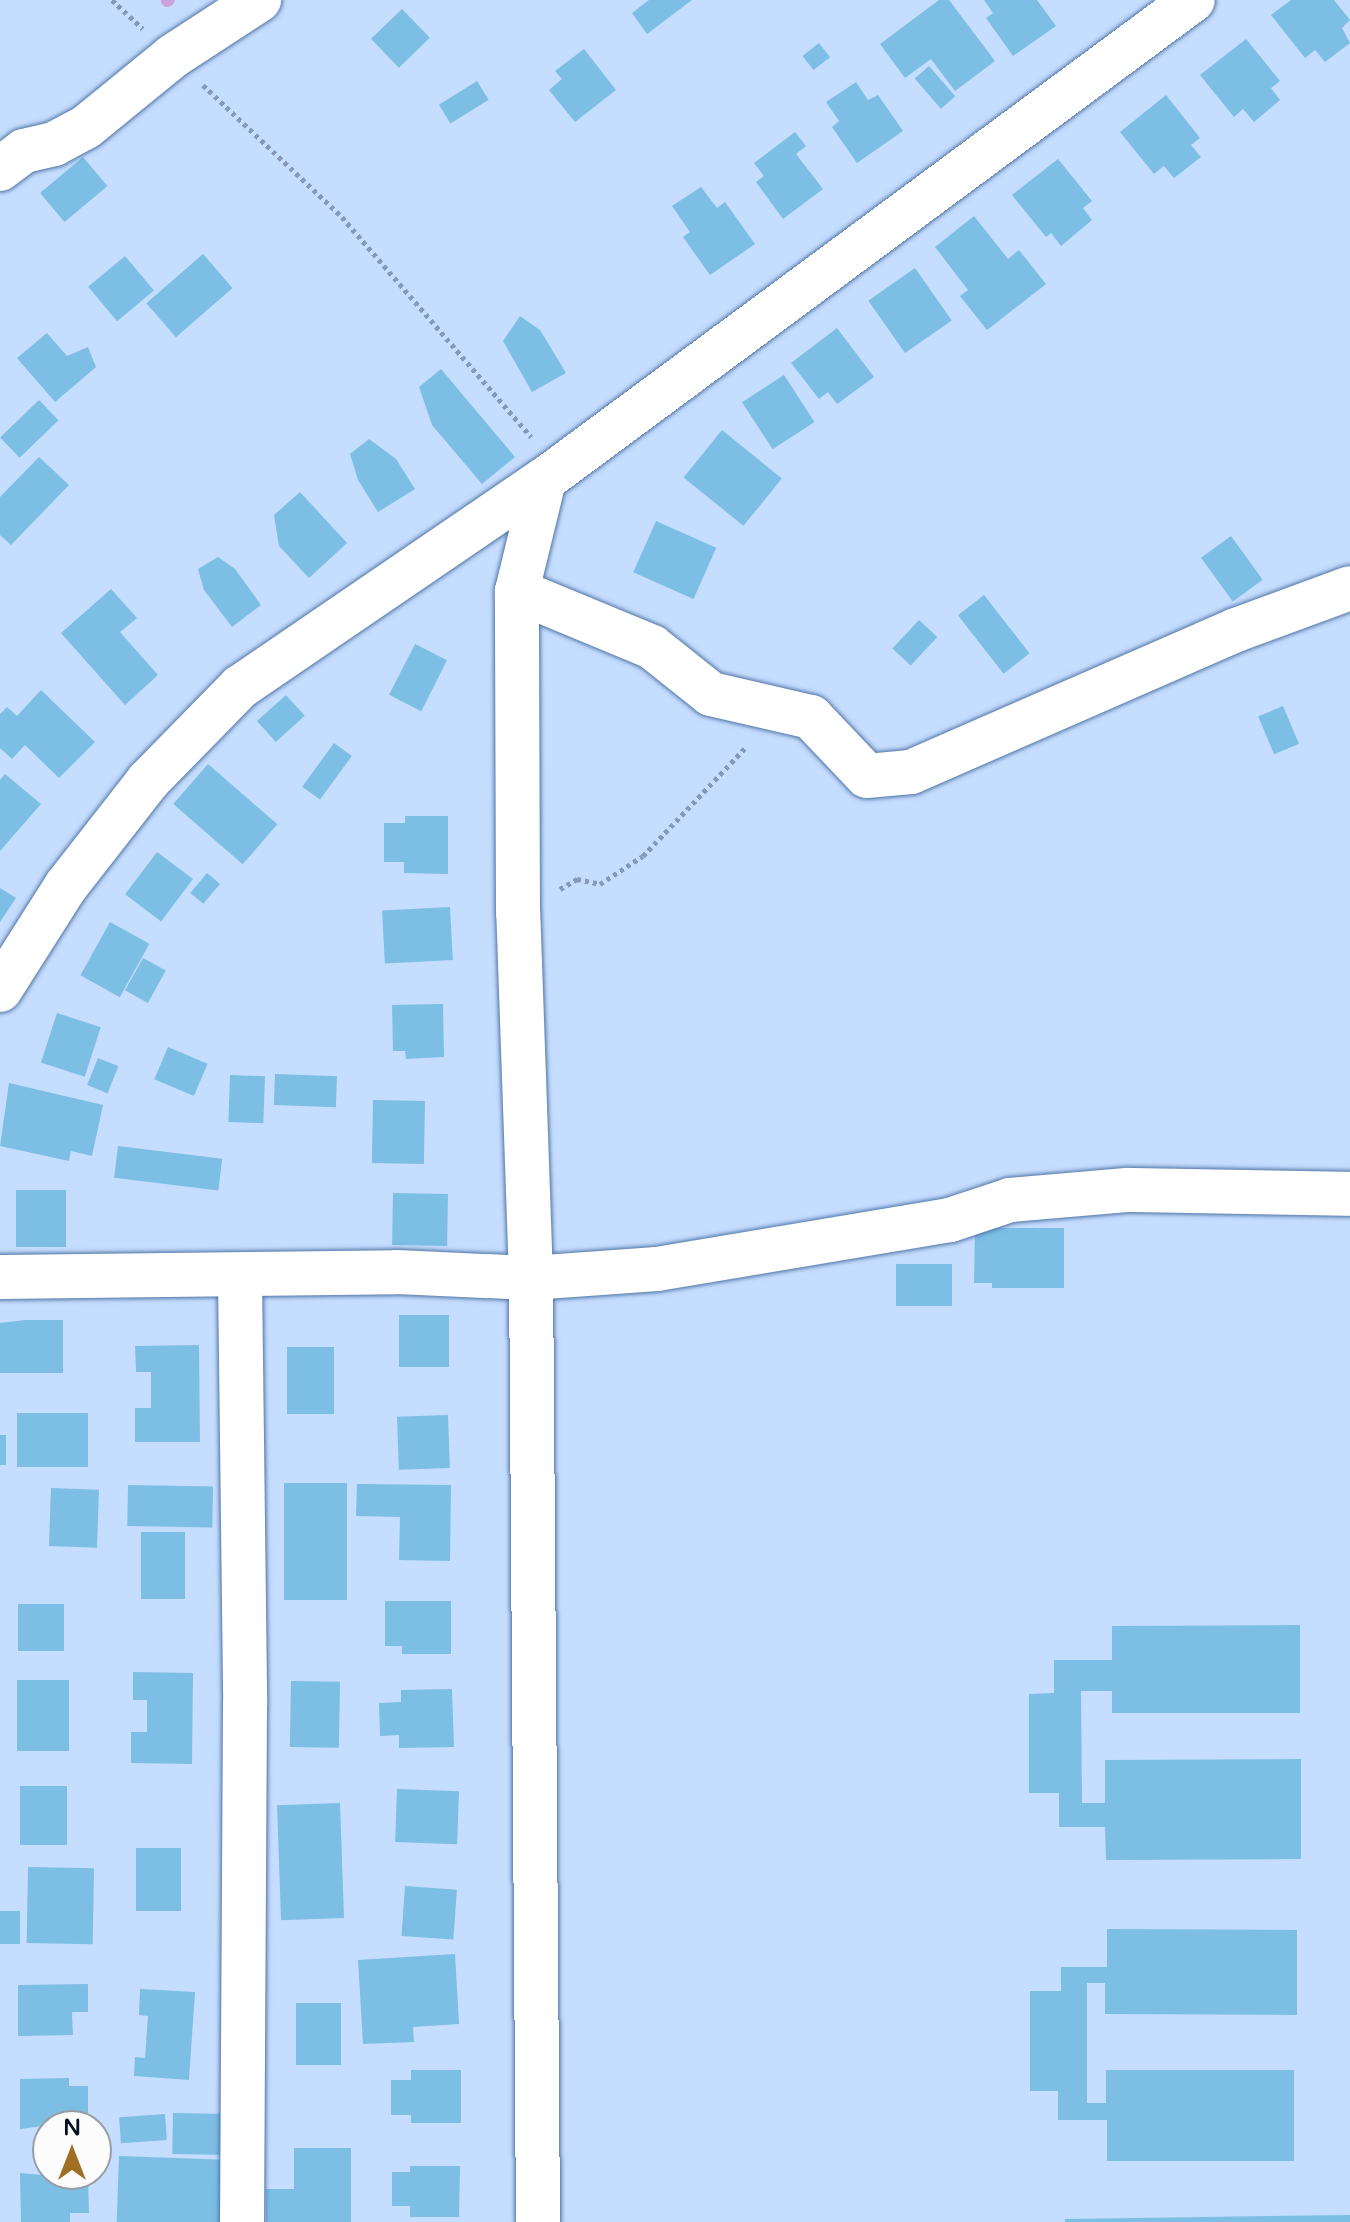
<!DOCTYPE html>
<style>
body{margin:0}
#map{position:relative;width:1350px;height:2222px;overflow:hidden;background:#c5ddfe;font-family:"Varela Round",sans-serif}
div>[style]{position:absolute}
.stream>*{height:12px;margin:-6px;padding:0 6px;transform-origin:6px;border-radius:6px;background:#caa1dd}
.building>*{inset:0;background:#7dbee5;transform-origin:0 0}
.path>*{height:5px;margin-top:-2.5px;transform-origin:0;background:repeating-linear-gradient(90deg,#869ab7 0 4px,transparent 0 8px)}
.roads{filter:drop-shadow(0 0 2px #5075a6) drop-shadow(0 0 2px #5075a6)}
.street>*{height:44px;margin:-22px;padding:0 22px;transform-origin:22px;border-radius:22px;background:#fff}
span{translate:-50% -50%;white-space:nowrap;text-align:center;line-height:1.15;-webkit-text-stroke:7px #fcfcfc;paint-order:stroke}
.north{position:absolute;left:32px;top:2110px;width:80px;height:80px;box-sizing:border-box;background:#fcfcfc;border:2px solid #999ea5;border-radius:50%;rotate:0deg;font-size:22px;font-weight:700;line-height:32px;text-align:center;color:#041123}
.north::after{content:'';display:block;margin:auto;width:28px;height:36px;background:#9f7023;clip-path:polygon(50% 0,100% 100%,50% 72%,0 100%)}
</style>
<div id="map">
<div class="stream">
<i style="left:167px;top:1px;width:2px;rotate:-27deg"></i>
</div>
<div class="building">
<i style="clip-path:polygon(649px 0,692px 0,647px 34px,632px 13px)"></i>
<i style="clip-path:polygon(939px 0,949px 0,995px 61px,955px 91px,931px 59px,905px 78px,880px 44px)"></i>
<i style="clip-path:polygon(984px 0,1037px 0,1056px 26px,1013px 56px,986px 18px,993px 13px)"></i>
<i style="clip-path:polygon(1291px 0,1334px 0,1350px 20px,1342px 28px,1350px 43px,1325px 62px,1315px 50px,1305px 58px,1271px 15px)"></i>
<i style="left:402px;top:9px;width:40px;height:43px;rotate:46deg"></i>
<i style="clip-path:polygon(1246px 39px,1280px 81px,1271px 88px,1280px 100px,1254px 122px,1243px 109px,1234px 117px,1200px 75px)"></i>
<i style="left:819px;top:43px;width:18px;height:21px;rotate:52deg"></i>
<i style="clip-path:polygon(584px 49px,616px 90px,575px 122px,549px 90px,562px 79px,555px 71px)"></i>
<i style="left:929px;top:66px;width:40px;height:19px;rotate:49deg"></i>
<i style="left:477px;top:81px;width:22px;height:45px;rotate:58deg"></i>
<i style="clip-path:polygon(856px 82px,868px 100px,878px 95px,903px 131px,857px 163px,832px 127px,839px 121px,826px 102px)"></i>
<i style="clip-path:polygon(1166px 95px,1200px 138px,1191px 145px,1201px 157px,1174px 178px,1164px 166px,1154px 174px,1120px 132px)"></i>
<i style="clip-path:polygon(795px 132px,806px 146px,796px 154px,823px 189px,783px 219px,756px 182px,764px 176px,754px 163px)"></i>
<i style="left:83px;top:157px;width:38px;height:56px;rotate:50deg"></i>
<i style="clip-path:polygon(1058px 159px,1092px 201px,1083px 208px,1092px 220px,1061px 246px,1051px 233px,1046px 237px,1012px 195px)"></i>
<i style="clip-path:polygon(701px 187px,717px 208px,725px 202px,755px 244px,710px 275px,683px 237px,690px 232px,672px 206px)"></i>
<i style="clip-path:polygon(974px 216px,1008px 259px,1019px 250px,1046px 284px,987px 330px,960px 296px,968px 290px,935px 247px)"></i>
<i style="left:203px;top:254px;width:45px;height:75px;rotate:49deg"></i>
<i style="left:125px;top:256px;width:45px;height:48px;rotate:50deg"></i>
<i style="left:915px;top:268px;width:64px;height:57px;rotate:55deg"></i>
<i style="clip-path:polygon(520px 316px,540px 330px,566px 373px,532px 392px,503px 341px)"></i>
<i style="clip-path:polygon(837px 328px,874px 377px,837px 404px,828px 392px,819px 399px,791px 363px)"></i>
<i style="clip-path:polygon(47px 333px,67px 356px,88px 347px,96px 367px,55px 402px,17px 358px)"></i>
<i style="clip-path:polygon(441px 369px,515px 457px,482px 484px,432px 425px,419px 387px)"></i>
<i style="left:784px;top:375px;width:56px;height:50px;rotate:57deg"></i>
<i style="left:39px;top:400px;width:28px;height:54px;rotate:46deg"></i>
<i style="left:722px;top:430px;width:77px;height:61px;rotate:39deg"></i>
<i style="clip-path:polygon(369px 439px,396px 459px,415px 489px,378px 512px,358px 480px,350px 454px)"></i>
<i style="clip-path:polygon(39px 457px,69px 485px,11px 545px,0 535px,0 497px)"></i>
<i style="clip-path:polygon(300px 492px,347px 543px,309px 578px,279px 546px,274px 515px)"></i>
<i style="left:656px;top:521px;width:66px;height:56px;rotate:24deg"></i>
<i style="left:1231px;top:536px;width:54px;height:37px;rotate:54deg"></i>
<i style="clip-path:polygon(218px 557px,235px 569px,261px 605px,232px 627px,204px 590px,198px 569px)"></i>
<i style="clip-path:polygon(111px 589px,137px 618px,120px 632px,158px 675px,125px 705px,61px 633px)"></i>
<i style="left:984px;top:595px;width:74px;height:33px;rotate:52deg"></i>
<i style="left:919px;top:620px;width:25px;height:39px;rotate:43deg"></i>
<i style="left:415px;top:644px;width:36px;height:57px;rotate:27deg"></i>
<i style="clip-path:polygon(41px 690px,95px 742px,59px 778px,25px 745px,12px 759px,0 748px,0 714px,7px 707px,17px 716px)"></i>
<i style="left:286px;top:695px;width:28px;height:39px;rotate:48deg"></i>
<i style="left:1283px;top:706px;width:41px;height:27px;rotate:67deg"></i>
<i style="left:334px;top:743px;width:22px;height:54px;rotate:36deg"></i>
<i style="left:208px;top:764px;width:92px;height:53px;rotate:41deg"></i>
<i style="clip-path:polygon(5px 774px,41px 804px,0 851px,0 780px)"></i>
<i style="clip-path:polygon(405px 816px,448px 816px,448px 874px,404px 873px,404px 862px,384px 862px,384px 823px,405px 823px)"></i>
<i style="left:157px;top:852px;width:45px;height:53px;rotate:37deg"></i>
<i style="left:207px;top:873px;width:17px;height:26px;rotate:40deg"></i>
<i style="clip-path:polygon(0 888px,16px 898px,0 922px)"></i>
<i style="left:450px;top:907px;width:53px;height:68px;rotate:87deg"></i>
<i style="left:110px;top:922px;width:45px;height:61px;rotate:29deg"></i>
<i style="left:143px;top:958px;width:26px;height:37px;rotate:29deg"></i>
<i style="clip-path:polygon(443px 1004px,444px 1057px,406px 1059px,405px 1051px,393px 1051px,392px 1005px)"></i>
<i style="left:57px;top:1013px;width:46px;height:52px;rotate:18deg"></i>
<i style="left:168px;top:1047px;width:43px;height:35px;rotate:23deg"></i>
<i style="left:98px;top:1058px;width:22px;height:29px;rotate:22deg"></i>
<i style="left:275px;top:1074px;width:62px;height:31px;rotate:2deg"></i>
<i style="left:230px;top:1075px;width:35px;height:47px;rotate:2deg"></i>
<i style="clip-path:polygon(9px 1083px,103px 1105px,92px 1156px,71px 1151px,69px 1161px,0 1146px)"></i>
<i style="left:373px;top:1100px;width:52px;height:63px;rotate:1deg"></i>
<i style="left:118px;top:1146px;width:105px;height:32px;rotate:7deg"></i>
<i style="left:16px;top:1190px;width:50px;height:57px"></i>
<i style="left:393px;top:1193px;width:55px;height:52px;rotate:1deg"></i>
<i style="clip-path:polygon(975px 1228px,1064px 1228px,1064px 1288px,992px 1288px,992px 1283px,974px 1283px)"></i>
<i style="left:896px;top:1264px;width:56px;height:42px"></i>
<i style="left:399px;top:1315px;width:50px;height:52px"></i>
<i style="clip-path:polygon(25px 1320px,63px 1320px,63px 1373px,0 1373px,0 1323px)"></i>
<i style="clip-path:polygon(199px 1345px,200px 1442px,135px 1442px,135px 1408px,151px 1408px,151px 1372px,136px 1372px,135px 1346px)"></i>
<i style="left:287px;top:1347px;width:47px;height:67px"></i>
<i style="left:17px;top:1413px;width:71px;height:54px"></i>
<i style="left:448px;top:1415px;width:53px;height:51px;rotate:88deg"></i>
<i style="left:0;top:1435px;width:6px;height:30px"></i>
<i style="left:284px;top:1483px;width:63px;height:117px"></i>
<i style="clip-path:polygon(357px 1484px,451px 1485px,450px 1561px,399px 1560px,400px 1517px,356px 1516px)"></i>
<i style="left:128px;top:1485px;width:85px;height:41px;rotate:1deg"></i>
<i style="left:51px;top:1488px;width:48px;height:58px;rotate:2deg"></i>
<i style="left:141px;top:1532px;width:44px;height:67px"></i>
<i style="clip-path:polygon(385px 1601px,451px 1601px,451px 1654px,402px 1654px,402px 1646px,385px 1646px)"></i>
<i style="left:18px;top:1604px;width:46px;height:47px"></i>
<i style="clip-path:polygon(1300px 1625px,1300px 1713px,1112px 1713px,1112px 1691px,1081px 1691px,1082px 1803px,1105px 1803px,1105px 1760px,1301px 1759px,1301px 1859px,1106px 1860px,1105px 1827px,1059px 1827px,1059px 1793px,1029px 1793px,1029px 1694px,1054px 1693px,1054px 1660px,1112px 1660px,1112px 1626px)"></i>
<i style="clip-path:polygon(133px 1672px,193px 1673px,192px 1764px,131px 1763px,131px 1732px,147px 1732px,147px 1700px,133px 1700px)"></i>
<i style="left:17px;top:1680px;width:52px;height:71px"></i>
<i style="left:291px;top:1681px;width:49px;height:66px;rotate:1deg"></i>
<i style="clip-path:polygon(452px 1689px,454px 1747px,399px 1748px,399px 1735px,380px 1736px,379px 1703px,401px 1702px,401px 1690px)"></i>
<i style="left:20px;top:1786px;width:47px;height:59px"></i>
<i style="left:397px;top:1789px;width:62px;height:53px;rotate:2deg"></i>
<i style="left:340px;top:1803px;width:115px;height:63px;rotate:88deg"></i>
<i style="left:136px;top:1848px;width:45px;height:63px"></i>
<i style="left:28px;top:1867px;width:66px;height:76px;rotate:1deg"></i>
<i style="left:405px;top:1886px;width:52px;height:50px;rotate:4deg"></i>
<i style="left:0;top:1911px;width:20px;height:33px"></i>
<i style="clip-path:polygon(1107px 1929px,1297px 1930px,1297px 2015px,1105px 2014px,1105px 1983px,1087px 1983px,1087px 2103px,1106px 2103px,1106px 2070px,1294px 2070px,1294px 2161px,1107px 2161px,1107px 2120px,1058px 2120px,1058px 2091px,1030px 2091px,1030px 1991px,1061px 1991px,1061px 1967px,1107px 1967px)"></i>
<i style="clip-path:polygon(455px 1954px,459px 2024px,413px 2027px,414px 2042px,363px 2044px,358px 1960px)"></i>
<i style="clip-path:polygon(88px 1984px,88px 2012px,72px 2012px,73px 2035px,18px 2036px,18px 1985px)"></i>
<i style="clip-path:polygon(140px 1989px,195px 1992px,189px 2080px,134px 2076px,135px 2057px,145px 2058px,148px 2016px,139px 2015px)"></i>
<i style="left:296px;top:2003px;width:45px;height:62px"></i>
<i style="clip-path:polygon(411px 2070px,461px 2070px,461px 2123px,411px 2123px,411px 2115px,391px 2115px,391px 2080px,411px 2080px)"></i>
<i style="clip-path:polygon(69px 2078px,69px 2086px,88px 2086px,88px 2120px,20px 2129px,20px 2079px)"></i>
<i style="left:173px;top:2113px;width:57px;height:41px;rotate:1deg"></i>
<i style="left:165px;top:2114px;width:26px;height:46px;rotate:86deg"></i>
<i style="clip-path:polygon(294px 2148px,351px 2148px,351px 2222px,266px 2222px,266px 2189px,294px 2189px)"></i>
<i style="left:119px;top:2156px;width:112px;height:66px;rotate:2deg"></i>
<i style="clip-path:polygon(410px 2166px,460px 2166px,459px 2217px,410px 2217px,410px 2206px,392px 2206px,392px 2172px,410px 2172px)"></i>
<i style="clip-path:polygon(20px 2173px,88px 2179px,89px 2213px,70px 2213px,70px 2222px,21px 2222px)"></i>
<i style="clip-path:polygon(1350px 2215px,1350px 2222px,1065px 2222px,1065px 2219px)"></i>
</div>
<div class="path">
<i style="left:112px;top:0;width:42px;rotate:43.1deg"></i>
<i style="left:203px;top:85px;width:192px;rotate:43.5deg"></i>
<i style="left:342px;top:217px;width:290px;rotate:49.3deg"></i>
<i style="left:560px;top:889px;width:20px;rotate:-30deg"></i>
<i style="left:577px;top:879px;width:24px;rotate:12deg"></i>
<i style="left:600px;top:884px;width:51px;rotate:-33.1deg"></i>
<i style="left:643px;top:856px;width:151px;rotate:-46.6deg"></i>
</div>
<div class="roads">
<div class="street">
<i style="left:0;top:169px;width:30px;rotate:-37deg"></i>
<i style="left:24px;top:151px;width:31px;rotate:-13deg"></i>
<i style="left:54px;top:144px;width:36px;rotate:-28deg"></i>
<i style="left:86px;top:127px;width:112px;rotate:-39.2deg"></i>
<i style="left:173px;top:56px;width:103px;rotate:-33.1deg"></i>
<i style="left:517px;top:591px;width:146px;rotate:22.5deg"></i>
<i style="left:652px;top:647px;width:75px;rotate:38.5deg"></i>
<i style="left:711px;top:694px;width:103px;rotate:13deg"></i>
<i style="left:811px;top:717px;width:81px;rotate:46.5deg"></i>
<i style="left:867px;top:776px;width:44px;rotate:-5.2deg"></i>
<i style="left:911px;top:772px;width:355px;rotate:-23.6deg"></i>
<i style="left:1236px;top:630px;width:121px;rotate:-20.2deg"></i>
<i style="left:0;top:990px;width:123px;rotate:-57.6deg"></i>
<i style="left:66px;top:886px;width:133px;rotate:-52deg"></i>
<i style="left:148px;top:781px;width:132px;rotate:-45.6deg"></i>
<i style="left:240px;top:687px;width:368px;rotate:-34.3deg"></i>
<i style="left:544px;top:480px;width:807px;rotate:-36.49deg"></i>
<i style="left:0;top:1277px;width:397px;rotate:-0.7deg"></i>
<i style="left:397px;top:1272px;width:134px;rotate:2.6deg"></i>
<i style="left:531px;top:1278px;width:126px;rotate:-4.1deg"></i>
<i style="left:657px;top:1269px;width:297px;rotate:-9.5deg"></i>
<i style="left:950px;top:1220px;width:63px;rotate:-18.4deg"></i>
<i style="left:1010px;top:1200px;width:117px;rotate:-4.9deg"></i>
<i style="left:1127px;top:1190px;width:223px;rotate:1deg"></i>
<i style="left:240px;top:1277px;width:428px;rotate:89.3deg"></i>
<i style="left:245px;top:1705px;width:517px;rotate:90.33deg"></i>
<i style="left:538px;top:2222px;width:944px;rotate:-90.42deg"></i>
<i style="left:531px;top:1278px;width:365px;rotate:-92deg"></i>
<i style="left:518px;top:913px;width:322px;rotate:-90.2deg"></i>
<i style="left:517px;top:591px;width:114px;rotate:-76.3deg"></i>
</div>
</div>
<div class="north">N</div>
</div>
